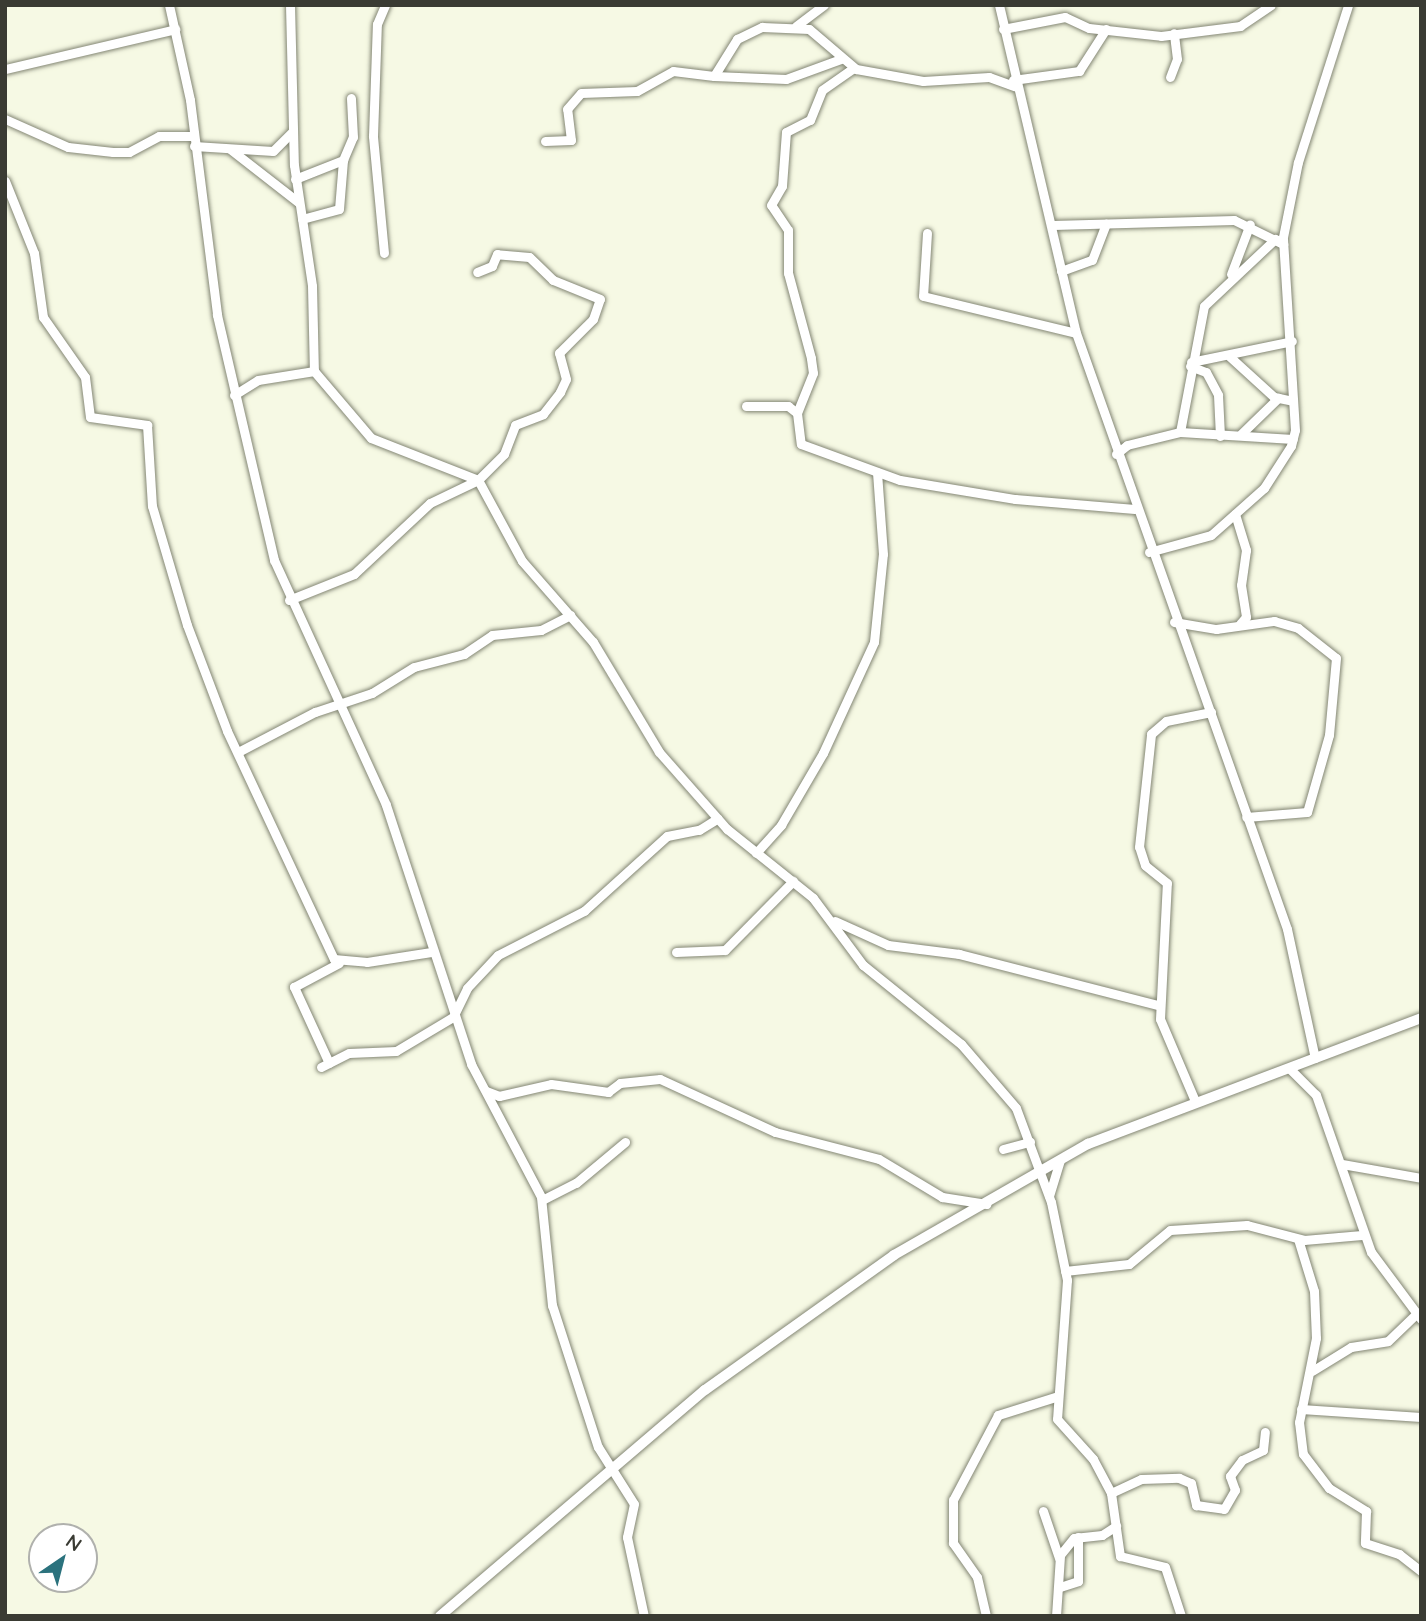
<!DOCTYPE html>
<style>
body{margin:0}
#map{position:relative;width:1426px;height:1621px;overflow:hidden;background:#f6f9e4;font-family:Quicksand,sans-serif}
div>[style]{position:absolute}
.roads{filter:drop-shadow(0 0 2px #838674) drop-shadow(0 0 2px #838674)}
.minor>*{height:9px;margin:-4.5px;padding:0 4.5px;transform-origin:4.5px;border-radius:4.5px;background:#fff}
.major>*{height:10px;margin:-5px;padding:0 5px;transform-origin:5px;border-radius:5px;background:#fff}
span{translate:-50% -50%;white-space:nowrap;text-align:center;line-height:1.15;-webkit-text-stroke:7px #fff;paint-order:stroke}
.frame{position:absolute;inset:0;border:7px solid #3a3b33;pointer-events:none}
.north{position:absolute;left:28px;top:1523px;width:70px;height:70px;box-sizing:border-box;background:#fff;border:2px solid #b0b1ad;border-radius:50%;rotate:35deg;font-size:19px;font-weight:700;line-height:28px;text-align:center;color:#3a3b33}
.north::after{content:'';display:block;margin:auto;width:24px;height:32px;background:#2b727d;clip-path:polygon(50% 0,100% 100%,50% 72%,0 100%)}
</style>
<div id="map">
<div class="roads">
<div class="minor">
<i style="left:169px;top:5px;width:97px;rotate:77.5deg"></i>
<i style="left:190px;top:100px;width:217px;rotate:82.8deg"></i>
<i style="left:217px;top:315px;width:252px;rotate:76.9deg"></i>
<i style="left:274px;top:560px;width:269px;rotate:65.4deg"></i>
<i style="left:386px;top:805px;width:273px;rotate:71.8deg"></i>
<i style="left:471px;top:1064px;width:150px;rotate:62.2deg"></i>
<i style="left:541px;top:1197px;width:109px;rotate:84.2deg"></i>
<i style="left:552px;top:1305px;width:149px;rotate:72.1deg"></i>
<i style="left:598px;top:1447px;width:67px;rotate:57.7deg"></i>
<i style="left:634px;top:1504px;width:34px;rotate:102deg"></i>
<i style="left:627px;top:1537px;width:81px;rotate:77.9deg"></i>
<i style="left:290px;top:5px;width:160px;rotate:88.6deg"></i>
<i style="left:294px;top:165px;width:122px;rotate:81.5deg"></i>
<i style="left:312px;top:286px;width:85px;rotate:88.7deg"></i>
<i style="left:314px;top:371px;width:88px;rotate:49.6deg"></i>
<i style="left:371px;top:438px;width:115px;rotate:21.4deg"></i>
<i style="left:478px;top:480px;width:92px;rotate:61.5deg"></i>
<i style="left:522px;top:561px;width:108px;rotate:48.8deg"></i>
<i style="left:593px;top:642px;width:128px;rotate:59deg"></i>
<i style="left:659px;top:752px;width:103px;rotate:48.6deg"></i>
<i style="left:727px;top:829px;width:110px;rotate:38.7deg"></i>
<i style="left:813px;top:898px;width:84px;rotate:53.3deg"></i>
<i style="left:863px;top:965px;width:126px;rotate:38.9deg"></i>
<i style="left:961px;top:1044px;width:84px;rotate:49.3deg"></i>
<i style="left:1016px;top:1108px;width:100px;rotate:69.6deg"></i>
<i style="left:1051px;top:1202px;width:80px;rotate:78.4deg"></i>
<i style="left:1067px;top:1280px;width:139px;rotate:94.1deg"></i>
<i style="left:1057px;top:1419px;width:54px;rotate:48deg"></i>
<i style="left:1093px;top:1459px;width:38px;rotate:62deg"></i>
<i style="left:1111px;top:1493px;width:64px;rotate:81.9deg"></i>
<i style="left:1120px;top:1556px;width:46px;rotate:13.7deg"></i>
<i style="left:1165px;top:1567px;width:52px;rotate:71.9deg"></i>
<i style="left:999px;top:5px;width:334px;rotate:76.8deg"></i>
<i style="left:1075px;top:330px;width:635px;rotate:70.51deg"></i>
<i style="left:1287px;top:929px;width:132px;rotate:77.8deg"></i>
<i style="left:796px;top:26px;width:35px;rotate:-37deg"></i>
<i style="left:1003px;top:29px;width:63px;rotate:-11deg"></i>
<i style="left:1065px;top:17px;width:26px;rotate:25deg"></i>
<i style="left:1089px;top:28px;width:72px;rotate:6.3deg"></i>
<i style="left:1161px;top:36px;width:80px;rotate:-7.2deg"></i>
<i style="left:1240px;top:26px;width:37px;rotate:-34deg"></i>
<i style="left:5px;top:69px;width:175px;rotate:-13.2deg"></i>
<i style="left:714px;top:76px;width:72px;rotate:2.4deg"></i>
<i style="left:786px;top:79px;width:59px;rotate:-20deg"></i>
<i style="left:1170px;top:77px;width:19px;rotate:-69deg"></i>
<i style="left:1177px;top:59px;width:26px;rotate:-97deg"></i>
<i style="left:1013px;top:80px;width:67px;rotate:-7.8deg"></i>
<i style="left:1079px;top:71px;width:50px;rotate:-57.3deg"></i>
<i style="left:5px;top:119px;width:69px;rotate:24deg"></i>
<i style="left:68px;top:147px;width:45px;rotate:6.3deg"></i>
<i style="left:113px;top:152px;width:16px"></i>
<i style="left:129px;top:152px;width:34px;rotate:-28deg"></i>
<i style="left:159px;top:136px;width:35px"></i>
<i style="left:545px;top:141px;width:26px;rotate:-2deg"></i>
<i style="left:571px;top:140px;width:31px;rotate:-97deg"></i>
<i style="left:567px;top:109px;width:21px;rotate:-49deg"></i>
<i style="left:581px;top:93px;width:56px;rotate:-2deg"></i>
<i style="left:637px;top:91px;width:41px;rotate:-29.1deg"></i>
<i style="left:673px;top:71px;width:41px;rotate:7deg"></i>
<i style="left:714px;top:76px;width:44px;rotate:-58.1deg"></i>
<i style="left:737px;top:39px;width:28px;rotate:-26deg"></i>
<i style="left:762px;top:27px;width:47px;rotate:2.4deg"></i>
<i style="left:809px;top:29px;width:62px;rotate:40.4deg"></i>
<i style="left:856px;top:69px;width:68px;rotate:10.2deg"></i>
<i style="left:923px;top:81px;width:66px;rotate:-3.5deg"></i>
<i style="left:989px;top:77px;width:27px;rotate:20deg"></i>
<i style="left:194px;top:146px;width:79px;rotate:3.6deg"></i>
<i style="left:273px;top:151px;width:27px;rotate:-45deg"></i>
<i style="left:230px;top:149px;width:86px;rotate:37.9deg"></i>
<i style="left:295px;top:179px;width:52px;rotate:-21.6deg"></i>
<i style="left:343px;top:160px;width:25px;rotate:-67deg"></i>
<i style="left:353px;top:137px;width:39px;rotate:-93deg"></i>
<i style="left:5px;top:181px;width:78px;rotate:68.1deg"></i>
<i style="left:34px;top:253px;width:65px;rotate:82deg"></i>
<i style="left:43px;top:317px;width:73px;rotate:55deg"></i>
<i style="left:85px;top:377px;width:40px;rotate:82.9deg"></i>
<i style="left:90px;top:417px;width:58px;rotate:8deg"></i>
<i style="left:147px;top:425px;width:81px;rotate:86.5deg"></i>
<i style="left:152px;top:506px;width:124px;rotate:73.6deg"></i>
<i style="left:187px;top:625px;width:113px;rotate:69.3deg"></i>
<i style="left:227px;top:731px;width:252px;rotate:64.9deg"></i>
<i style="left:334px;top:959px;width:33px;rotate:5deg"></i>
<i style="left:367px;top:962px;width:65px;rotate:-8.9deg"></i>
<i style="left:302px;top:219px;width:38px;rotate:-15deg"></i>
<i style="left:339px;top:209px;width:49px;rotate:-85.3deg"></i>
<i style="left:1053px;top:225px;width:181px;rotate:-1.6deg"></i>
<i style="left:1234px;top:220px;width:55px;rotate:26.1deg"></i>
<i style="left:927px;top:233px;width:63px;rotate:93.6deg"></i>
<i style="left:923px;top:296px;width:157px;rotate:13.6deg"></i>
<i style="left:384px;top:253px;width:118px;rotate:-95.4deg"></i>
<i style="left:373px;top:136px;width:112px;rotate:-88deg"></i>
<i style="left:377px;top:24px;width:21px;rotate:-67deg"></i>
<i style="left:1061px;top:271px;width:33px;rotate:-20deg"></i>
<i style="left:1092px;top:260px;width:39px;rotate:-69deg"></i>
<i style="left:1231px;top:274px;width:53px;rotate:-69.2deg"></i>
<i style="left:1229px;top:356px;width:61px;rotate:42.3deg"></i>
<i style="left:1274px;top:397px;width:19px;rotate:12deg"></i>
<i style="left:1191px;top:362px;width:103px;rotate:-11.7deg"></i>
<i style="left:1190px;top:366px;width:17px;rotate:21deg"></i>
<i style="left:1206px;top:372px;width:26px;rotate:62deg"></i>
<i style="left:1218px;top:395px;width:41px;rotate:87.2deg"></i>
<i style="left:234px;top:395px;width:28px;rotate:-32deg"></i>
<i style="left:258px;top:380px;width:57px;rotate:-9.1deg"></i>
<i style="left:746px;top:406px;width:42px"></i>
<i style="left:788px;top:406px;width:11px;rotate:38deg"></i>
<i style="left:797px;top:413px;width:31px;rotate:83deg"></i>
<i style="left:801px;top:444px;width:105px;rotate:20deg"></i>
<i style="left:900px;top:480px;width:117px;rotate:9.4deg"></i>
<i style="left:1015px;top:499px;width:120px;rotate:4.8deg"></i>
<i style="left:797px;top:413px;width:43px;rotate:-68.2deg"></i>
<i style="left:813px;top:373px;width:15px;rotate:-98deg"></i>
<i style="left:811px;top:358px;width:88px;rotate:-105.1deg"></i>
<i style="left:788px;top:273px;width:43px;rotate:-90deg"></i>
<i style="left:788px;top:230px;width:30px;rotate:-124deg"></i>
<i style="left:771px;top:205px;width:22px;rotate:-60deg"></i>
<i style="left:782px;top:186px;width:54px;rotate:-85.8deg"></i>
<i style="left:786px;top:132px;width:27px;rotate:-27deg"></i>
<i style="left:810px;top:120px;width:32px;rotate:-68deg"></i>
<i style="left:822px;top:90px;width:38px;rotate:-35deg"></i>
<i style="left:1180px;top:432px;width:128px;rotate:-79.2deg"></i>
<i style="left:1204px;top:306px;width:98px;rotate:-43.3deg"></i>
<i style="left:1241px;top:434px;width:52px;rotate:-44.2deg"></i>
<i style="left:1116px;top:454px;width:14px;rotate:-39deg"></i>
<i style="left:1127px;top:445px;width:55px;rotate:-13.8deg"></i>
<i style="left:1180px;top:432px;width:113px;rotate:3.5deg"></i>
<i style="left:1235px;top:514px;width:38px;rotate:73deg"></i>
<i style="left:1246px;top:550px;width:35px;rotate:98deg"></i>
<i style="left:1241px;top:585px;width:32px;rotate:81deg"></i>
<i style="left:1246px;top:617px;width:9px;rotate:131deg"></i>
<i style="left:1149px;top:552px;width:64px;rotate:-15.3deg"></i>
<i style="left:1211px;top:535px;width:71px;rotate:-41.6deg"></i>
<i style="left:1264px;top:488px;width:50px;rotate:-57.3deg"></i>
<i style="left:1291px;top:446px;width:16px;rotate:-76deg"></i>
<i style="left:1295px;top:430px;width:193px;rotate:-93.6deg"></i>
<i style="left:1283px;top:237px;width:76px;rotate:-78.7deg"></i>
<i style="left:1298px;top:162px;width:165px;rotate:-72.3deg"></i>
<i style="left:289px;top:600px;width:70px;rotate:-21.8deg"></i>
<i style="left:354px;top:574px;width:104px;rotate:-43.1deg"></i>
<i style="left:430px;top:503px;width:53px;rotate:-25.6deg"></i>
<i style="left:478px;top:480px;width:37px;rotate:-45deg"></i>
<i style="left:504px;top:454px;width:31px;rotate:-69deg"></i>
<i style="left:515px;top:425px;width:30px;rotate:-21deg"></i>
<i style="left:543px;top:414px;width:28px;rotate:-52deg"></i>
<i style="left:560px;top:392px;width:14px;rotate:-65deg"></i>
<i style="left:566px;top:379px;width:27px;rotate:-105deg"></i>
<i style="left:559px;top:353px;width:48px;rotate:-45deg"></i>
<i style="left:593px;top:319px;width:21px;rotate:-71deg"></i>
<i style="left:600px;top:299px;width:51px;rotate:-158deg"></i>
<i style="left:553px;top:280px;width:33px;rotate:-136deg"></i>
<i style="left:529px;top:257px;width:32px;rotate:-175deg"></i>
<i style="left:497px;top:254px;width:13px;rotate:113deg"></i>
<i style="left:492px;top:266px;width:16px;rotate:158deg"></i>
<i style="left:1174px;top:622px;width:43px;rotate:9.5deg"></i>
<i style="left:1216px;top:629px;width:59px;rotate:-7.9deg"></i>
<i style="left:1274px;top:621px;width:25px;rotate:16deg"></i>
<i style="left:1298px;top:628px;width:48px;rotate:38.3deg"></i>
<i style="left:1336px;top:658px;width:77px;rotate:95.2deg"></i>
<i style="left:1329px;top:735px;width:80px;rotate:105.9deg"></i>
<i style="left:1307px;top:812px;width:61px;rotate:175.3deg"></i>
<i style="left:238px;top:752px;width:87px;rotate:-27.5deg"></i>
<i style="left:315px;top:712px;width:60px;rotate:-18.4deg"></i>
<i style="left:372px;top:693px;width:49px;rotate:-31.8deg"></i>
<i style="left:414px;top:667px;width:52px;rotate:-14.6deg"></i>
<i style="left:464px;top:654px;width:34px;rotate:-34deg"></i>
<i style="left:492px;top:635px;width:49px;rotate:-5.8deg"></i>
<i style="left:541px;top:630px;width:33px;rotate:-27deg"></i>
<i style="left:756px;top:853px;width:38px;rotate:-48deg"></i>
<i style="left:781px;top:825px;width:83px;rotate:-59.7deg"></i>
<i style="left:823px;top:753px;width:122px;rotate:-65.3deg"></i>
<i style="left:874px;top:642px;width:88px;rotate:-84.2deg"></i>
<i style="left:883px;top:554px;width:82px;rotate:-94.2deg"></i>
<i style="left:835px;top:921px;width:58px;rotate:24.4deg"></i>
<i style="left:888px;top:945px;width:72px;rotate:7.2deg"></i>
<i style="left:959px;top:954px;width:205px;rotate:14.4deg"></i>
<i style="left:676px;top:952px;width:49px;rotate:-2.3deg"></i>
<i style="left:725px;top:950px;width:97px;rotate:-45.4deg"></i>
<i style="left:329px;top:1063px;width:84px;rotate:-114.7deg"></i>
<i style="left:294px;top:987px;width:51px;rotate:-28.1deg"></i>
<i style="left:321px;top:1067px;width:31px;rotate:-27deg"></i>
<i style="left:349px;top:1053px;width:47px;rotate:-2.4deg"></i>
<i style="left:396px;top:1051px;width:66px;rotate:-30.8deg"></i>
<i style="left:453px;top:1017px;width:32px;rotate:-64deg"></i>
<i style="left:467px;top:988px;width:45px;rotate:-46.8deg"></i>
<i style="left:498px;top:955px;width:97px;rotate:-27.1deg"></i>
<i style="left:584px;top:911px;width:112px;rotate:-42.1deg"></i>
<i style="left:667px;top:836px;width:33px;rotate:-11deg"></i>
<i style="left:699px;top:830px;width:22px;rotate:-32deg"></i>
<i style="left:1289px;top:1068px;width:38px;rotate:45deg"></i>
<i style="left:1316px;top:1095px;width:166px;rotate:70.7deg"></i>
<i style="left:1371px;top:1252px;width:84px;rotate:53.3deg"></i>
<i style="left:486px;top:1091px;width:14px;rotate:21deg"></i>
<i style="left:499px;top:1096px;width:53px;rotate:-13deg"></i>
<i style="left:551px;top:1084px;width:58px;rotate:8deg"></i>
<i style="left:608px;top:1092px;width:15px;rotate:-37deg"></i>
<i style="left:620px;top:1083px;width:40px;rotate:-5.7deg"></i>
<i style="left:660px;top:1079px;width:127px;rotate:24.7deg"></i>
<i style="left:775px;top:1132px;width:107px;rotate:14.6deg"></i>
<i style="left:879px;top:1159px;width:74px;rotate:31.1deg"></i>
<i style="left:942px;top:1197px;width:45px;rotate:9deg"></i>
<i style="left:1195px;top:1101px;width:89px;rotate:-113.1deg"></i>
<i style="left:1160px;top:1019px;width:136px;rotate:-87.1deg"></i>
<i style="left:1167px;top:883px;width:28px;rotate:-141deg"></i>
<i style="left:1145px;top:865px;width:19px;rotate:-108deg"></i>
<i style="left:1139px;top:847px;width:114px;rotate:-83.9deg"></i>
<i style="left:1151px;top:734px;width:20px;rotate:-41deg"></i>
<i style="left:1166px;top:721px;width:46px;rotate:-11.3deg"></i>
<i style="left:1003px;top:1149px;width:28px;rotate:-15deg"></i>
<i style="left:1342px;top:1164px;width:80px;rotate:10deg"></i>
<i style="left:1049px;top:1196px;width:38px;rotate:-73deg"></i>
<i style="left:542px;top:1200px;width:38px;rotate:-27deg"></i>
<i style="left:576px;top:1183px;width:64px;rotate:-39.9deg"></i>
<i style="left:1298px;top:1239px;width:54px;rotate:72.9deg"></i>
<i style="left:1314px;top:1291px;width:47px;rotate:87.6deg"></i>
<i style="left:1316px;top:1338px;width:86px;rotate:101.4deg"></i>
<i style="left:1299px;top:1422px;width:32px;rotate:83deg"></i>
<i style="left:1303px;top:1454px;width:43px;rotate:52.6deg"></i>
<i style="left:1329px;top:1488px;width:44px;rotate:31.9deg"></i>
<i style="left:1366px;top:1511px;width:32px;rotate:92deg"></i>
<i style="left:1365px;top:1543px;width:36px;rotate:18deg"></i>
<i style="left:1399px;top:1554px;width:28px;rotate:38deg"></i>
<i style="left:1065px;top:1271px;width:64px;rotate:-6.2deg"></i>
<i style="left:1129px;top:1264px;width:53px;rotate:-39.7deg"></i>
<i style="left:1170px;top:1230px;width:77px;rotate:-3.7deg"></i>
<i style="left:1247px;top:1225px;width:59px;rotate:14.7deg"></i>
<i style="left:1304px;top:1240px;width:58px;rotate:-4.9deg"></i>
<i style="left:1312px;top:1371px;width:46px;rotate:-31.6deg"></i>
<i style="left:1351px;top:1347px;width:37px;rotate:-9deg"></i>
<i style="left:1388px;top:1341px;width:39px;rotate:-44deg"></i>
<i style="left:1301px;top:1409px;width:120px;rotate:3.8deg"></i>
<i style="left:1111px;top:1493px;width:33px;rotate:-25deg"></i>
<i style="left:1141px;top:1479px;width:38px;rotate:-2deg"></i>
<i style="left:1179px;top:1478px;width:13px;rotate:23deg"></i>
<i style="left:1191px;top:1483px;width:23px;rotate:77deg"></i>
<i style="left:1196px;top:1505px;width:28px;rotate:8deg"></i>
<i style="left:1224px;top:1509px;width:22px;rotate:-60deg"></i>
<i style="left:1235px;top:1490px;width:15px;rotate:-110deg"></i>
<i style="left:1230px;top:1476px;width:20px;rotate:-53deg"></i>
<i style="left:1242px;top:1460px;width:23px;rotate:-25deg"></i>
<i style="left:1263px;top:1450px;width:18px;rotate:-84deg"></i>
<i style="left:1043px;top:1511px;width:50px;rotate:71.2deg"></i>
<i style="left:1060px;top:1587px;width:19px;rotate:-18deg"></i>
<i style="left:1078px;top:1581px;width:44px;rotate:-90deg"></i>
<i style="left:986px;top:1616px;width:40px;rotate:-103deg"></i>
<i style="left:977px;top:1577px;width:42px;rotate:-125.2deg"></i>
<i style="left:953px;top:1543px;width:43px;rotate:-90deg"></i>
<i style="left:953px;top:1500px;width:96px;rotate:-62.1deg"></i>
<i style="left:998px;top:1415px;width:60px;rotate:-17.5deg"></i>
<i style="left:1056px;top:1616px;width:61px;rotate:-86.2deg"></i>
<i style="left:1060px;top:1555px;width:22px;rotate:-51deg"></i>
<i style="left:1074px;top:1538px;width:28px;rotate:-6deg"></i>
<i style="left:1102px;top:1535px;width:17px;rotate:-33deg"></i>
</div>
<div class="major">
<i style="left:440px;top:1616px;width:348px;rotate:-40.5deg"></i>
<i style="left:705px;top:1390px;width:232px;rotate:-35.5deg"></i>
<i style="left:894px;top:1255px;width:224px;rotate:-29.8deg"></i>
<i style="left:1088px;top:1144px;width:356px;rotate:-20.7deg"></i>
</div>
</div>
<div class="frame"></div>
<div class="north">N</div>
</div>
